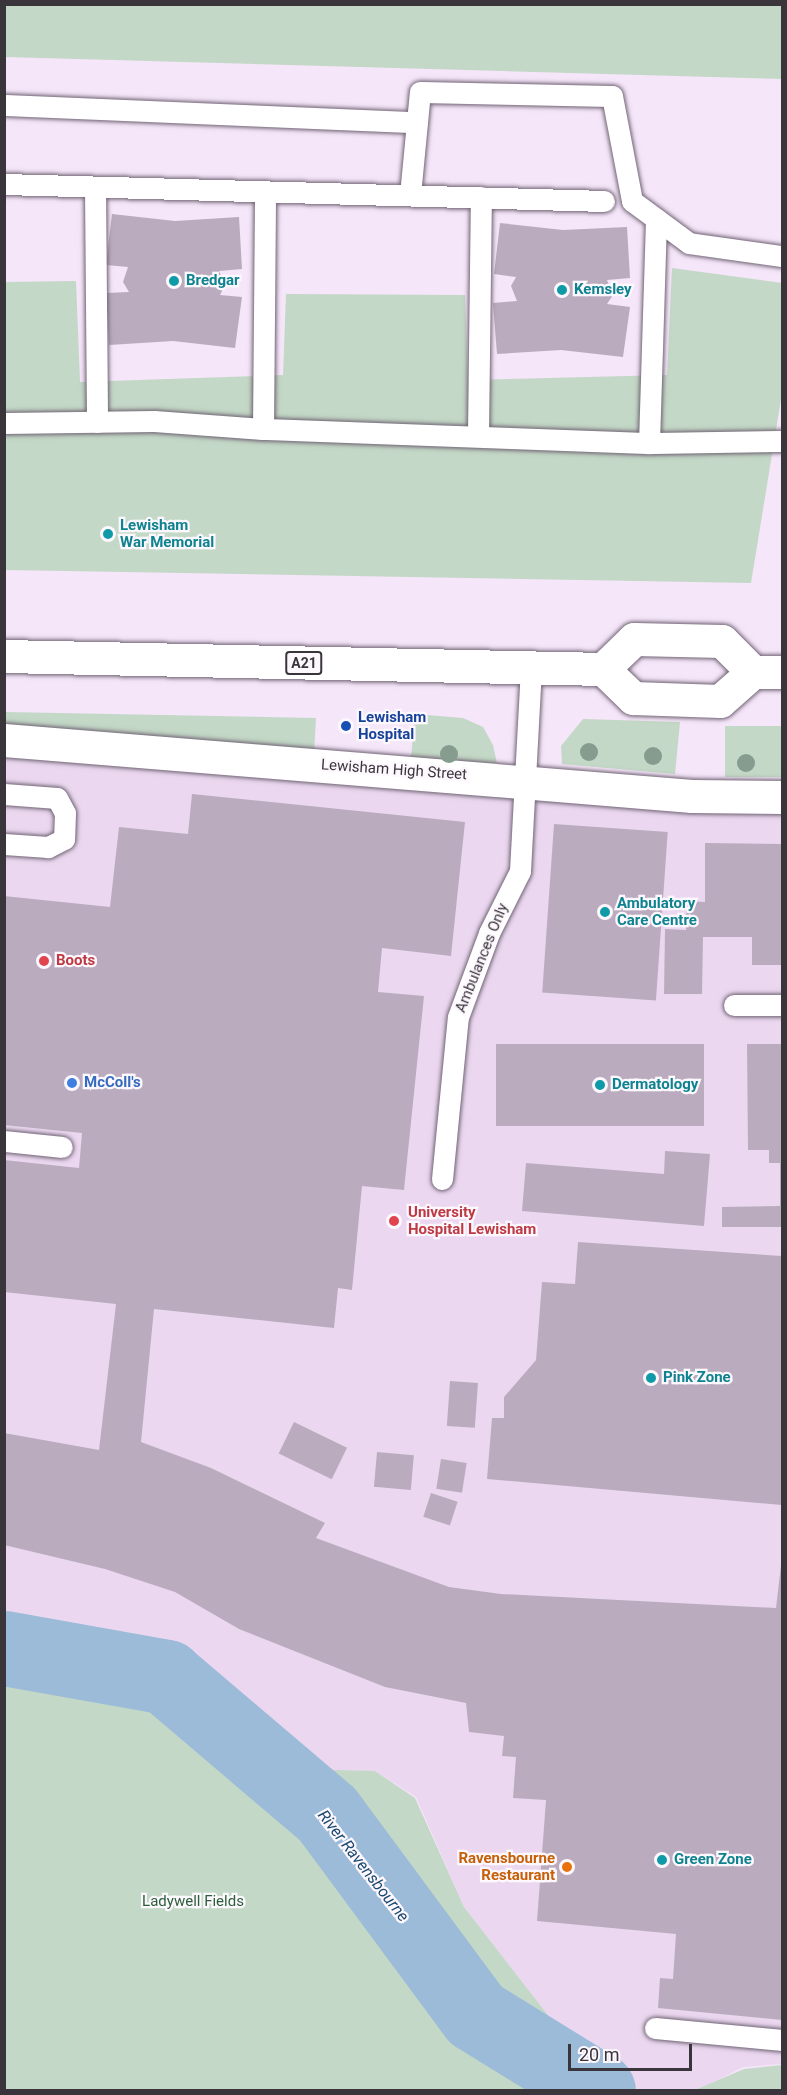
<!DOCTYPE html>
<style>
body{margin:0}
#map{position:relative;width:787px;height:2095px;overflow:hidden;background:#f5e6f9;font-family:Roboto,sans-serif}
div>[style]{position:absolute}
.built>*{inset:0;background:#ebd8f0}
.green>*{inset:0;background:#c3d8c6;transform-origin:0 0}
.river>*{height:75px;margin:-37.5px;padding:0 37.5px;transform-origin:37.5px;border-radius:37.5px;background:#9cbbd9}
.building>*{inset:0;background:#baacbe;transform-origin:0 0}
.roads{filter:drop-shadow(0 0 2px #716475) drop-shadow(0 0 2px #716475)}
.lane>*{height:21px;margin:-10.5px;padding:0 10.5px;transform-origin:10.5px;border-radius:10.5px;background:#fff}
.street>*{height:33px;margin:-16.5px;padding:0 16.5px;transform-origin:16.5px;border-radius:16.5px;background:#fff}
.highway>*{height:33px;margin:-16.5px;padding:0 16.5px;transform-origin:16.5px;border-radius:16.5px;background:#fff}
.trees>*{width:18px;height:18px;margin:-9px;border-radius:50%;background:#869c8f}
.dots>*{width:16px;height:16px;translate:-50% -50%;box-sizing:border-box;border:3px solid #fdf7fe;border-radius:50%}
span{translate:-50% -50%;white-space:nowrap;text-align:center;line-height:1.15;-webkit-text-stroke:4.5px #fdf7fe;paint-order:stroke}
.shield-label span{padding:2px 4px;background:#fdf7fe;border:2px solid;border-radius:4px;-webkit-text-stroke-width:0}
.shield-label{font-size:14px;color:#3a343b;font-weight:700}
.culture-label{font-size:15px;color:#0d838f;font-weight:700}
.left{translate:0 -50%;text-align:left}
.transit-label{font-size:15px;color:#164399;font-weight:700}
.street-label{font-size:15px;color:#3a343b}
.health-label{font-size:15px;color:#be3a42;font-weight:700}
.shop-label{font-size:15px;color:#366cbe;font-weight:700}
.food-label{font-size:15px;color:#c56008;font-weight:700}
.right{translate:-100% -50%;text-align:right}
.park-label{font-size:15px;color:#2b5f39}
.water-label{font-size:16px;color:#18476f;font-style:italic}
.frame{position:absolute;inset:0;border:6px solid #3a343b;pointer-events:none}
.scale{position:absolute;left:568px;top:2044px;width:124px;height:27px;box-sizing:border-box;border:3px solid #3a343b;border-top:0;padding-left:8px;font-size:18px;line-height:21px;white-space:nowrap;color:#3a343b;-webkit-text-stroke:4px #fdf7fe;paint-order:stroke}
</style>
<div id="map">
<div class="built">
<i style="clip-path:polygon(5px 751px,782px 812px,782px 2064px,743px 2067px,698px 2090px,605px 2090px,464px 1907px,416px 1797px,375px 1771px,331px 1773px,190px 1669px,5px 1630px)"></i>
</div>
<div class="green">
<i style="clip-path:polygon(5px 4px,782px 5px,782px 79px,5px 57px)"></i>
<i style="clip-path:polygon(672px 268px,782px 283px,782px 393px,751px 583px,5px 570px,5px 282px,76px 281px,80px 382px,283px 375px,286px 294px,465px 295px,468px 380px,667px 375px)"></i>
<i style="clip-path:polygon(5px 712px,316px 718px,314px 753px,5px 726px)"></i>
<i style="clip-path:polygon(415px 714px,463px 718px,483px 727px,493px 745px,497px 764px,411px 758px)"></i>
<i style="clip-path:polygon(583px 719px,680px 722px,675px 774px,562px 764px,561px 746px)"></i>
<i style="left:725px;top:726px;width:57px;height:51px"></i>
<i style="clip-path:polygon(5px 1629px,185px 1667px,332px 1770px,375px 1771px,415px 1798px,464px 1907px,606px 2090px,5px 2090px)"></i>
<i style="clip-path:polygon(782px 2065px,782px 2090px,695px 2090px,744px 2069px)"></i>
</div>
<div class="river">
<i style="left:4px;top:1648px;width:165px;rotate:10.1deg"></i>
<i style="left:166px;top:1677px;width:211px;rotate:40.4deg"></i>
<i style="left:327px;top:1814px;width:250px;rotate:53.5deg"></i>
<i style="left:476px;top:2015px;width:143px;rotate:31.6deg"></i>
</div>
<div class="building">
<i style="clip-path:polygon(112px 214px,175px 221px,239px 217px,242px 269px,219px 271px,225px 285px,220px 295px,242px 297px,235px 348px,173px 341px,109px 345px,106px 293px,129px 292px,123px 282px,128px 267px,106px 265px)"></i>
<i style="clip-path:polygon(500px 223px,563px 230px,627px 227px,630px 278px,607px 280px,613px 295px,607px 304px,630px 307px,623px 357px,561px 350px,497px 354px,493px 303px,517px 301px,511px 286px,516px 277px,494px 274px)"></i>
<i style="clip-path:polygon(192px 794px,465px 822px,451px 956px,382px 948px,378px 992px,424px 996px,404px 1190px,362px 1186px,352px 1290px,338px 1288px,334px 1328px,154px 1309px,141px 1442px,211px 1468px,325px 1523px,316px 1538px,449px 1587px,501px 1594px,776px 1608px,782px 1557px,782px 2020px,658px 2008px,660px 1978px,673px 1979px,676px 1934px,537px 1921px,546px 1800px,513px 1798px,516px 1757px,502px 1756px,504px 1736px,469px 1732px,466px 1703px,385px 1687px,239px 1629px,175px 1592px,105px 1569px,4px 1545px,4px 1433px,99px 1450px,116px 1304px,4px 1292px,4px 1160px,79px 1168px,82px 1133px,4px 1125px,4px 896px,110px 907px,119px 827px,188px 834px)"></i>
<i style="left:554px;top:824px;width:114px;height:169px;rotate:4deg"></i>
<i style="clip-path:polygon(705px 843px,782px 844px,782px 965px,752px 965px,752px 937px,703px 937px,702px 994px,664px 994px,665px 929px,686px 930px,686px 901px,705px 902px)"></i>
<i style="left:704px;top:1044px;width:82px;height:208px;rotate:90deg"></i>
<i style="clip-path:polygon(747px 1044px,782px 1044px,782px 1227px,722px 1227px,722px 1207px,780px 1206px,780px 1163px,769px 1163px,769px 1150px,748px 1150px)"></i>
<i style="clip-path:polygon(665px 1151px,710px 1154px,704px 1226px,522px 1211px,526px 1163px,664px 1174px)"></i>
<i style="clip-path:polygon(578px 1242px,782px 1256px,782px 1505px,487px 1479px,492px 1418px,504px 1418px,504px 1397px,536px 1360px,542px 1282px,575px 1284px)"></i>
<i style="left:450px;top:1381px;width:28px;height:45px;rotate:4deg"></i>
<i style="left:294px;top:1422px;width:59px;height:35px;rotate:26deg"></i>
<i style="left:377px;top:1452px;width:37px;height:35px;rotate:5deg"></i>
<i style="left:441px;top:1459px;width:26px;height:30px;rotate:9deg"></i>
<i style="left:431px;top:1493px;width:28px;height:25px;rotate:18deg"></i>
</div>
<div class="roads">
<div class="lane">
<i style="left:4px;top:105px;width:413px;rotate:2.4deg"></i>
<i style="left:4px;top:184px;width:600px;rotate:1.62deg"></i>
<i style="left:95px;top:187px;width:235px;rotate:89.5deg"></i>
<i style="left:410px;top:195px;width:103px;rotate:-84.5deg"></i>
<i style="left:420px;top:92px;width:192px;rotate:1.2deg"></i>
<i style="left:612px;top:96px;width:107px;rotate:79.2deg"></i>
<i style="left:632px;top:201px;width:71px;rotate:36.4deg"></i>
<i style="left:689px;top:243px;width:94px;rotate:8deg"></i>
<i style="left:4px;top:423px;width:150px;rotate:-0.8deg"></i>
<i style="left:154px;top:421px;width:109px;rotate:4.2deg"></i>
<i style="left:263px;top:429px;width:238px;rotate:-89.5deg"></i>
<i style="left:263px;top:429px;width:386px;rotate:2.1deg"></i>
<i style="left:649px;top:443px;width:224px;rotate:-88.2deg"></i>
<i style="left:478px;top:435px;width:238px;rotate:-89.3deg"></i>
<i style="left:649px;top:443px;width:133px;rotate:-0.9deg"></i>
<i style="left:4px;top:794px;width:53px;rotate:4.3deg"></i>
<i style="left:57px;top:798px;width:17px;rotate:62deg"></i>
<i style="left:65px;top:813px;width:26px;rotate:92deg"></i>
<i style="left:64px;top:839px;width:18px;rotate:153deg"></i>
<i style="left:48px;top:847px;width:44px;rotate:-176.1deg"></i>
<i style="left:734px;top:1005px;width:48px"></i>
<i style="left:4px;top:1141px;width:58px;rotate:5.9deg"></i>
<i style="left:442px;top:1179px;width:163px;rotate:-84.4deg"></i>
<i style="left:458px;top:1017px;width:90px;rotate:-69.7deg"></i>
<i style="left:489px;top:933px;width:69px;rotate:-63.4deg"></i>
<i style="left:520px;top:871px;width:203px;rotate:-86.9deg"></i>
<i style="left:655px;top:2028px;width:128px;rotate:5.4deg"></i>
</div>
<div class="street">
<i style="left:4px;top:740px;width:690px;rotate:4.65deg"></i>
<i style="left:692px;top:796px;width:90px;rotate:0.6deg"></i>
</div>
<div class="highway">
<i style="left:4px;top:656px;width:599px;rotate:1.24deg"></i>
<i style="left:603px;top:669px;width:42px;rotate:44deg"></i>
<i style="left:633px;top:698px;width:87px;rotate:2deg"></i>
<i style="left:720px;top:701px;width:44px;rotate:-41.3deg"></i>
<i style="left:603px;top:669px;width:43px;rotate:-44.1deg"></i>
<i style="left:634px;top:639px;width:88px;rotate:1.3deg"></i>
<i style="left:722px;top:641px;width:44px;rotate:45deg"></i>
<i style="left:753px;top:672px;width:29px"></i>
</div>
</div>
<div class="trees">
<i style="left:589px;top:752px"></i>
<i style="left:449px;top:754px"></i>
<i style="left:653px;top:756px"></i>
<i style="left:746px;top:763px"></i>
</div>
<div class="dots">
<i style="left:174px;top:281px;background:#0f9aa8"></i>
<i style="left:562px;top:290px;background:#0f9aa8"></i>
<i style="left:108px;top:534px;background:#0f9aa8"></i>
<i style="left:346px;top:726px;background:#1a4fb4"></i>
<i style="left:605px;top:912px;background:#0f9aa8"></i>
<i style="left:44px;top:961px;background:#e0444e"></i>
<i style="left:72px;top:1083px;background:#3f7fe0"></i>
<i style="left:600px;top:1085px;background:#0f9aa8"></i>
<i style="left:394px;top:1221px;background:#e0444e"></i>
<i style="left:651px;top:1378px;background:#0f9aa8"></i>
<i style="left:662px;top:1860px;background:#0f9aa8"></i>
<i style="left:567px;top:1867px;background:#e8710a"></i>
</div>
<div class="shield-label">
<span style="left:304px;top:663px">A21</span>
</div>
<div class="culture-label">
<span class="left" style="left:186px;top:281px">Bredgar</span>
<span class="left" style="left:574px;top:290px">Kemsley</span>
<span class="left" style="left:120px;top:534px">Lewisham<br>War Memorial</span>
<span class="left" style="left:617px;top:912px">Ambulatory<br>Care Centre</span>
<span class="left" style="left:612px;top:1085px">Dermatology</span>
<span class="left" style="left:663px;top:1378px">Pink Zone</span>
<span class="left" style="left:674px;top:1860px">Green Zone</span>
</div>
<div class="transit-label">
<span class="left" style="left:358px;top:726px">Lewisham<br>Hospital</span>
</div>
<div class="street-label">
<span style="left:394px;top:770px;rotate:4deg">Lewisham High Street</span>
<span style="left:482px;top:958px;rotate:-68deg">Ambulances Only</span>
</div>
<div class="health-label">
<span class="left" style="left:56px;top:961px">Boots</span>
<span class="left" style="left:408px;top:1221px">University<br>Hospital Lewisham</span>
</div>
<div class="shop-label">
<span class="left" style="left:84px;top:1083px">McColl's</span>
</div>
<div class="food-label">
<span class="right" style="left:555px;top:1867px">Ravensbourne<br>Restaurant</span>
</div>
<div class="park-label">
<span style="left:193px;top:1902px">Ladywell Fields</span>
</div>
<div class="water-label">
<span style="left:363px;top:1866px;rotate:52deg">River Ravensbourne</span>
</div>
<div class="frame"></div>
<div class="scale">20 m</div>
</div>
